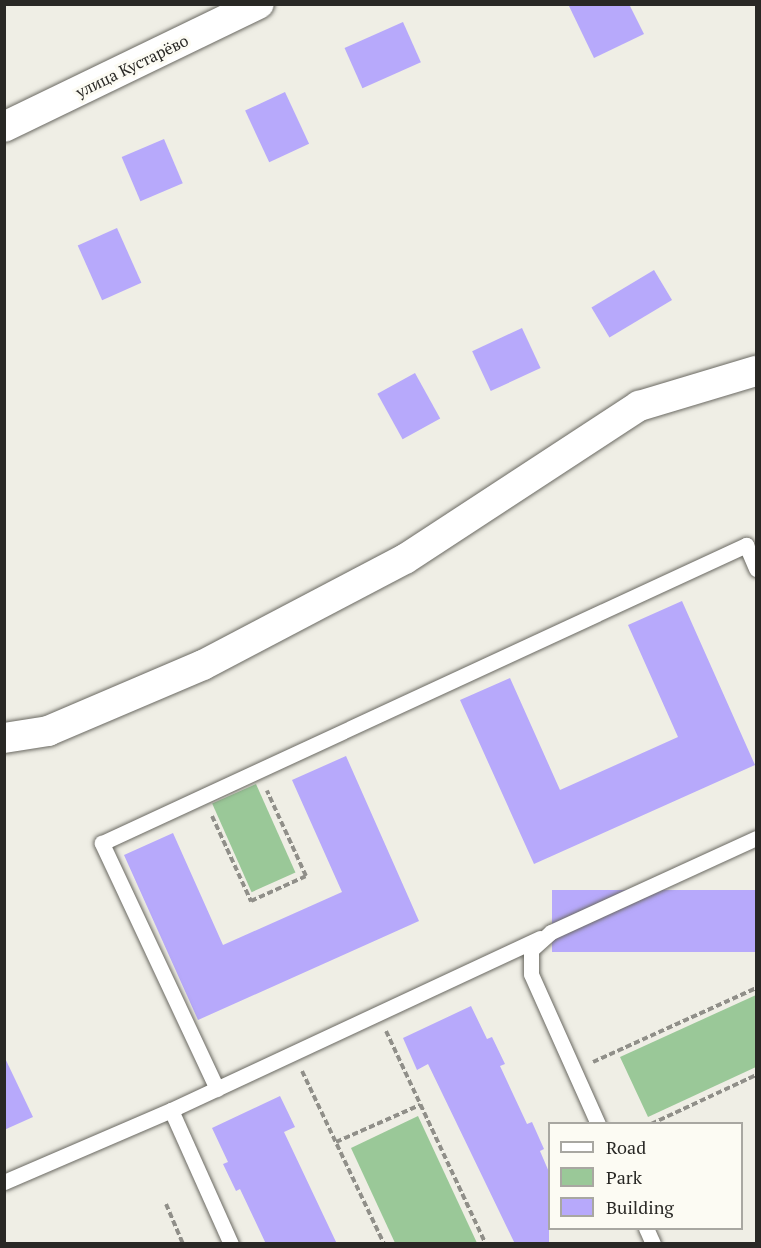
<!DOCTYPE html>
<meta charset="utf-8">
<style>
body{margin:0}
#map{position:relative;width:761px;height:1248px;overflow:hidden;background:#efeee5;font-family:"PT Serif",serif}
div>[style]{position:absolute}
.green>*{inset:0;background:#9ac898;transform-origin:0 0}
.building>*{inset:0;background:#b7a9fb;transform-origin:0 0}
.path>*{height:4px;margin-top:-2px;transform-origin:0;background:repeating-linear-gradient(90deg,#908f89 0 6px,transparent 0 9px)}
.roads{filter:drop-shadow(0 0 2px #6a6962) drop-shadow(0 0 2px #6a6962)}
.lane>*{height:15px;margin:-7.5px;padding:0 7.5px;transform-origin:7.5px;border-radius:7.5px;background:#fff}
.street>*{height:30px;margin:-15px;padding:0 15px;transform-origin:15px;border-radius:15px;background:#fff}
span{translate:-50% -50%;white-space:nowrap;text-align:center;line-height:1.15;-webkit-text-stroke:6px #fcfbf3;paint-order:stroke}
.street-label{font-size:16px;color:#292825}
.frame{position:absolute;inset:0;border:6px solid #292825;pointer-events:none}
.legend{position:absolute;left:548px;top:1122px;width:195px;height:108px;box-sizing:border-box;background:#fcfbf3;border:2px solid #a8a7a1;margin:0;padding:8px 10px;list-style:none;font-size:18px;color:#292825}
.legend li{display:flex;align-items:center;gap:12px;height:30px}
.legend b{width:30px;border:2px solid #a8a7a1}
</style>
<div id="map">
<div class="green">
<i style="left:256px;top:784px;width:97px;height:48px;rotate:66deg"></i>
<i style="clip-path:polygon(756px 995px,756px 1067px,648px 1117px,620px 1057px)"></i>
<i style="clip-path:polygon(418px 1116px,477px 1243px,395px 1243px,351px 1148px)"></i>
</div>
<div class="building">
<i style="clip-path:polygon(568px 4px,629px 4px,644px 34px,594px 58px)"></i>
<i style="left:403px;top:22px;width:44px;height:64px;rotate:66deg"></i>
<i style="left:285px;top:92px;width:57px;height:44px;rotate:65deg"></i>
<i style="left:164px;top:139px;width:48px;height:46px;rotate:67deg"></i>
<i style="left:117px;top:228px;width:60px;height:43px;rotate:66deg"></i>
<i style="left:654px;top:270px;width:35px;height:73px;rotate:59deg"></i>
<i style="left:522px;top:328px;width:44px;height:55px;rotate:65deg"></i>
<i style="left:415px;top:373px;width:52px;height:43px;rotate:61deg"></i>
<i style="clip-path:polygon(682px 601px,755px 765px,534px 864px,460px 700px,510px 678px,560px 790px,678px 737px,628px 625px)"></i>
<i style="clip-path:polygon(346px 756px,419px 921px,198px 1020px,124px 855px,173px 833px,223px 945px,342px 892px,292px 780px)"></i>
<i style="left:756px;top:890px;width:62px;height:204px;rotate:90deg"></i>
<i style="clip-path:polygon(471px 1006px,487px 1039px,492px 1037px,505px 1064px,500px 1066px,527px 1124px,532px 1122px,544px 1149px,540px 1151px,549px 1172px,549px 1244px,515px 1244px,428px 1064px,417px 1070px,403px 1038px)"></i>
<i style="clip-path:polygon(4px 1056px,33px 1117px,4px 1130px)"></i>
<i style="clip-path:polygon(280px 1096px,295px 1127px,284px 1132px,337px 1244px,266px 1244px,240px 1189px,236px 1191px,223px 1164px,228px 1162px,212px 1128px)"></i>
</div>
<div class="path">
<i style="left:212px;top:816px;width:94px;rotate:65.4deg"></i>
<i style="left:251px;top:901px;width:60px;rotate:-24.4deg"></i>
<i style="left:306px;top:876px;width:94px;rotate:-114.6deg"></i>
<i style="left:386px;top:1031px;width:235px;rotate:64.9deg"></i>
<i style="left:593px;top:1062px;width:179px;rotate:-24.4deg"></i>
<i style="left:302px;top:1071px;width:191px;rotate:64.6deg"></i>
<i style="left:651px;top:1124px;width:116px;rotate:-25deg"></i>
<i style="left:336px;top:1142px;width:92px;rotate:-23.8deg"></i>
<i style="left:166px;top:1204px;width:43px;rotate:67deg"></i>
</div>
<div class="roads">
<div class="lane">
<i style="left:217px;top:1089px;width:272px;rotate:-115.1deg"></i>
<i style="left:102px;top:843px;width:710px;rotate:-24.83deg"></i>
<i style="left:746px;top:545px;width:26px;rotate:67deg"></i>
<i style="left:171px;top:1110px;width:407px;rotate:-25deg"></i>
<i style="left:598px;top:1124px;width:164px;rotate:-114.1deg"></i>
<i style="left:531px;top:974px;width:24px;rotate:-90deg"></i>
<i style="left:531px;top:950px;width:27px;rotate:-42deg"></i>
<i style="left:551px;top:932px;width:226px;rotate:-24.6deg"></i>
<i style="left:4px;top:1182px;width:182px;rotate:-23.3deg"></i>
<i style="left:171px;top:1110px;width:147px;rotate:65.9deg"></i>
<i style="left:646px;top:1228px;width:17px;rotate:66deg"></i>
</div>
<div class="street">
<i style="left:4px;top:127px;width:283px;rotate:-25.8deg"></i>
<i style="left:4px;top:738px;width:45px;rotate:-9deg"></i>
<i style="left:48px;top:731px;width:168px;rotate:-23.1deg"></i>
<i style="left:203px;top:665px;width:228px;rotate:-27.7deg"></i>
<i style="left:405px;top:559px;width:280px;rotate:-33.2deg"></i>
<i style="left:639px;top:406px;width:122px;rotate:-16.7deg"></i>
</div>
</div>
<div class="street-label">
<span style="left:132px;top:66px;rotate:-26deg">улица Кустарёво</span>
</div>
<div class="frame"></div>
<ul class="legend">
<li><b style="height:8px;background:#fff"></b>Road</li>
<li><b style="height:16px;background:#9ac898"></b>Park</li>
<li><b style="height:16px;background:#b7a9fb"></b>Building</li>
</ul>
</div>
